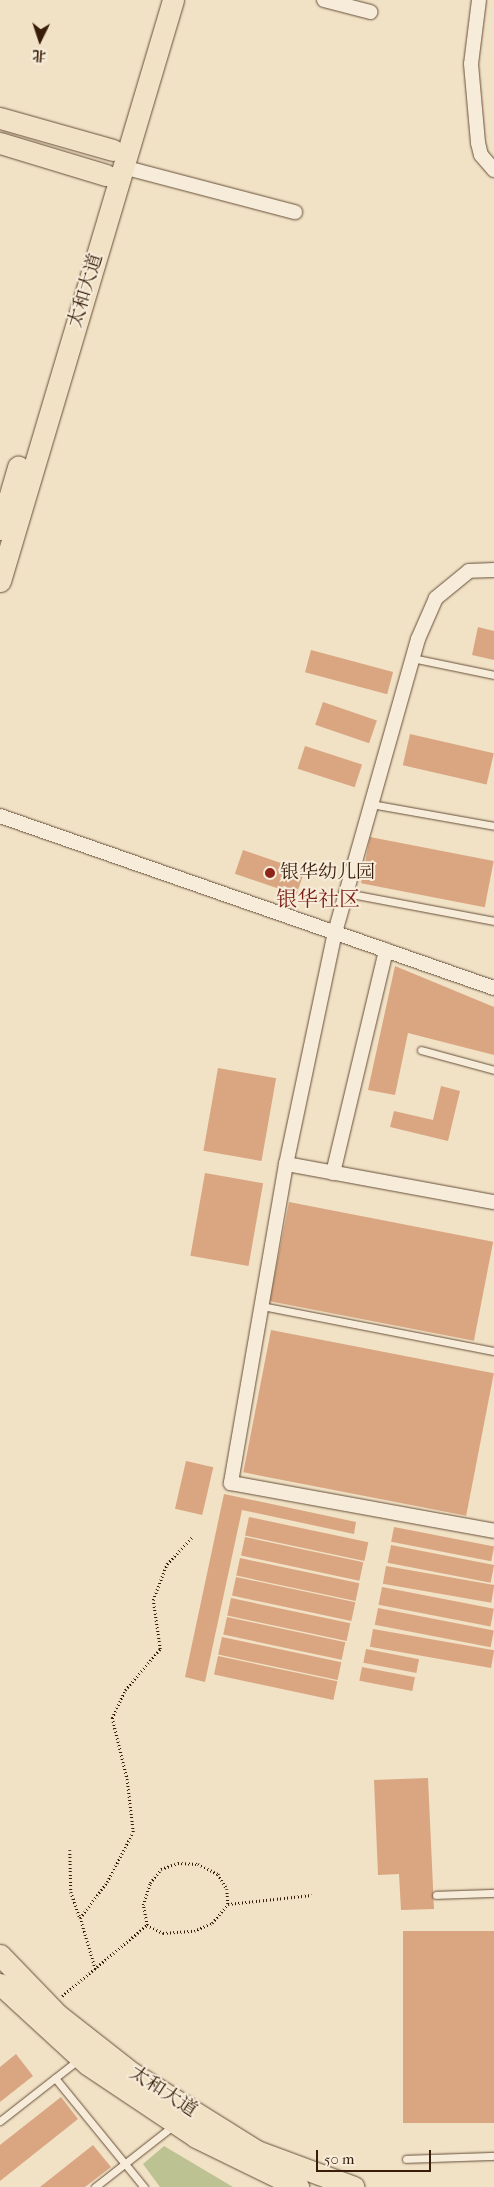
<!DOCTYPE html>
<meta charset="utf-8">
<style>
body{margin:0}
#map{position:relative;width:494px;height:2187px;overflow:hidden;background:#f1e1c5;font-family:"IM FELL French Canon","Noto Serif SC",serif}
div>[style]{position:absolute}
.green>*{inset:0;background:#bdc292}
.building>*{inset:0;background:#daa682;transform-origin:0 0}
.path>*{height:2.5px;margin-top:-1.25px;transform-origin:0;background:repeating-linear-gradient(90deg,#381e0a 0 1px,transparent 0 3.5px)}
.roads{filter:drop-shadow(0 0 1px #664f39) drop-shadow(0 0 1px #664f39)}
.lane>*{height:7px;margin:-3.5px;padding:0 3.5px;transform-origin:3.5px;border-radius:3.5px;background:#f6ecd9}
.street>*{height:14px;margin:-7px;padding:0 7px;transform-origin:7px;border-radius:7px;background:#f6ecd9}
.primary>*{height:21px;margin:-10.5px;padding:0 10.5px;transform-origin:10.5px;border-radius:10.5px;background:#f1e1c5}
.dots>*{width:14px;height:14px;translate:-50% -50%;box-sizing:border-box;border:2px solid #f6ecd9;border-radius:50%}
span{translate:-50% -50%;white-space:nowrap;text-align:center;line-height:1.15;-webkit-text-stroke:4px #f6ecd9;paint-order:stroke}
.street-label{font-size:19px;color:#381e0a}
.poi-label{font-size:19px;color:#381e0a}
.left{translate:0 -50%;text-align:left}
.quarter-label{font-size:21px;color:#7a1f14}
.north{position:absolute;left:15px;top:15px;width:50px;height:50px;-webkit-text-stroke:4px #f6ecd9;paint-order:stroke;rotate:184deg;font-size:14px;font-weight:700;line-height:20px;text-align:center;color:#381e0a}
.north::after{content:'';display:block;margin:auto;width:18px;height:22px;background:#381e0a;clip-path:polygon(50% 0,100% 100%,50% 72%,0 100%)}
.scale{position:absolute;left:316px;top:2150px;width:115px;height:22px;box-sizing:border-box;border:2px solid #381e0a;border-top:0;padding-left:6px;font-size:15px;line-height:18px;white-space:nowrap;color:#381e0a;-webkit-text-stroke:4px #f6ecd9;paint-order:stroke}
</style>
<div id="map">
<div class="green">
<i style="clip-path:polygon(164px 2146px,233px 2187px,160px 2187px,143px 2164px)"></i>
</div>
<div class="building">
<i style="clip-path:polygon(478px 627px,494px 631px,494px 660px,472px 655px)"></i>
<i style="left:311px;top:650px;width:85px;height:23px;rotate:15deg"></i>
<i style="left:323px;top:702px;width:57px;height:24px;rotate:19deg"></i>
<i style="left:410px;top:734px;width:86px;height:32px;rotate:13deg"></i>
<i style="left:305px;top:746px;width:60px;height:24px;rotate:18deg"></i>
<i style="left:370px;top:837px;width:126px;height:47px;rotate:11deg"></i>
<i style="left:243px;top:850px;width:65px;height:25px;rotate:19deg"></i>
<i style="clip-path:polygon(395px 966px,494px 1007px,494px 1055px,408px 1033px,395px 1095px,368px 1090px)"></i>
<i style="left:218px;top:1068px;width:59px;height:84px;rotate:10deg"></i>
<i style="clip-path:polygon(441px 1086px,460px 1091px,448px 1141px,390px 1127px,394px 1111px,433px 1120px)"></i>
<i style="left:205px;top:1173px;width:59px;height:84px;rotate:10deg"></i>
<i style="left:289px;top:1202px;width:208px;height:101px;rotate:11deg"></i>
<i style="left:271px;top:1330px;width:227px;height:145px;rotate:11deg"></i>
<i style="left:186px;top:1461px;width:28px;height:49px;rotate:13deg"></i>
<i style="clip-path:polygon(224px 1494px,356px 1522px,354px 1534px,242px 1510px,205px 1682px,185px 1677px)"></i>
<i style="left:249px;top:1517px;width:122px;height:19px;rotate:12deg"></i>
<i style="left:394px;top:1527px;width:102px;height:15px;rotate:11deg"></i>
<i style="left:245px;top:1537px;width:121px;height:19px;rotate:12deg"></i>
<i style="left:391px;top:1545px;width:105px;height:18px;rotate:11deg"></i>
<i style="left:240px;top:1558px;width:122px;height:18px;rotate:12deg"></i>
<i style="left:386px;top:1566px;width:110px;height:18px;rotate:10deg"></i>
<i style="left:236px;top:1577px;width:122px;height:19px;rotate:12deg"></i>
<i style="left:382px;top:1587px;width:114px;height:18px;rotate:11deg"></i>
<i style="left:231px;top:1598px;width:122px;height:18px;rotate:12deg"></i>
<i style="left:378px;top:1608px;width:118px;height:17px;rotate:11deg"></i>
<i style="left:227px;top:1617px;width:121px;height:18px;rotate:12deg"></i>
<i style="left:373px;top:1629px;width:123px;height:18px;rotate:10deg"></i>
<i style="left:222px;top:1637px;width:122px;height:18px;rotate:12deg"></i>
<i style="left:366px;top:1649px;width:54px;height:14px;rotate:11deg"></i>
<i style="left:218px;top:1656px;width:122px;height:19px;rotate:12deg"></i>
<i style="left:362px;top:1667px;width:54px;height:14px;rotate:11deg"></i>
<i style="clip-path:polygon(428px 1778px,434px 1909px,401px 1910px,399px 1874px,378px 1875px,374px 1780px)"></i>
<i style="left:494px;top:1931px;width:192px;height:91px;rotate:90deg"></i>
<i style="clip-path:polygon(16px 2054px,33px 2076px,0 2102px,0 2067px)"></i>
<i style="clip-path:polygon(61px 2097px,78px 2119px,0 2181px,0 2145px)"></i>
<i style="clip-path:polygon(93px 2145px,111px 2167px,85px 2187px,40px 2187px)"></i>
</div>
<div class="path">
<i style="left:70px;top:1850px;width:42px;rotate:88.6deg"></i>
<i style="left:71px;top:1892px;width:28px;rotate:71deg"></i>
<i style="left:147px;top:1925px;width:20px;rotate:-101deg"></i>
<i style="left:143px;top:1905px;width:23px;rotate:-72deg"></i>
<i style="left:150px;top:1883px;width:18px;rotate:-52deg"></i>
<i style="left:161px;top:1869px;width:18px;rotate:-19deg"></i>
<i style="left:178px;top:1863px;width:20px;rotate:3deg"></i>
<i style="left:198px;top:1864px;width:22px;rotate:27deg"></i>
<i style="left:218px;top:1874px;width:17px;rotate:59deg"></i>
<i style="left:227px;top:1889px;width:15px;rotate:86deg"></i>
<i style="left:95px;top:1969px;width:53px;rotate:-106.4deg"></i>
<i style="left:80px;top:1918px;width:45px;rotate:-53.1deg"></i>
<i style="left:107px;top:1882px;width:56px;rotate:-62.5deg"></i>
<i style="left:133px;top:1832px;width:52px;rotate:-96.6deg"></i>
<i style="left:127px;top:1780px;width:64px;rotate:-103.6deg"></i>
<i style="left:112px;top:1718px;width:31px;rotate:-65deg"></i>
<i style="left:125px;top:1690px;width:54px;rotate:-49.5deg"></i>
<i style="left:160px;top:1649px;width:49px;rotate:-98.1deg"></i>
<i style="left:153px;top:1600px;width:39px;rotate:-69deg"></i>
<i style="left:167px;top:1564px;width:37px;rotate:-47deg"></i>
<i style="left:62px;top:1996px;width:111px;rotate:-39.9deg"></i>
<i style="left:147px;top:1925px;width:18px;rotate:27deg"></i>
<i style="left:163px;top:1933px;width:31px;rotate:-4deg"></i>
<i style="left:194px;top:1931px;width:20px;rotate:-24deg"></i>
<i style="left:212px;top:1923px;width:25px;rotate:-50deg"></i>
<i style="left:228px;top:1904px;width:84px;rotate:-6.1deg"></i>
</div>
<div class="roads">
<div class="lane">
<i style="left:412px;top:658px;width:84px;rotate:11.7deg"></i>
<i style="left:371px;top:804px;width:125px;rotate:10.1deg"></i>
<i style="left:346px;top:893px;width:151px;rotate:10.7deg"></i>
<i style="left:421px;top:1050px;width:76px;rotate:15.3deg"></i>
<i style="left:262px;top:1306px;width:236px;rotate:11deg"></i>
<i style="left:436px;top:1895px;width:58px;rotate:-2deg"></i>
<i style="left:55px;top:2078px;width:141px;rotate:50.8deg"></i>
<i style="left:0;top:2121px;width:99px;rotate:-38deg"></i>
<i style="left:406px;top:2159px;width:88px;rotate:-2deg"></i>
<i style="left:95px;top:2187px;width:100px;rotate:-38.1deg"></i>
</div>
<div class="street">
<i style="left:324px;top:0;width:48px;rotate:14.6deg"></i>
<i style="left:479px;top:0;width:64px;rotate:97.1deg"></i>
<i style="left:471px;top:64px;width:79px;rotate:84.9deg"></i>
<i style="left:478px;top:143px;width:12px;rotate:76deg"></i>
<i style="left:481px;top:155px;width:20px;rotate:49deg"></i>
<i style="left:123px;top:167px;width:178px;rotate:14.7deg"></i>
<i style="left:494px;top:570px;width:25px;rotate:178deg"></i>
<i style="left:469px;top:571px;width:43px;rotate:140.7deg"></i>
<i style="left:436px;top:598px;width:45px;rotate:113.7deg"></i>
<i style="left:418px;top:639px;width:305px;rotate:105.8deg"></i>
<i style="left:335px;top:932px;width:237px;rotate:101.9deg"></i>
<i style="left:286px;top:1164px;width:324px;rotate:99.8deg"></i>
<i style="left:231px;top:1483px;width:267px;rotate:10.3deg"></i>
<i style="left:0;top:816px;width:523px;rotate:19.2deg"></i>
<i style="left:286px;top:1164px;width:211px;rotate:10.4deg"></i>
<i style="left:333px;top:1173px;width:229px;rotate:-76.6deg"></i>
</div>
<div class="primary">
<i style="left:0;top:118px;width:117px;rotate:15.8deg"></i>
<i style="left:0;top:143px;width:111px;rotate:16.8deg"></i>
<i style="left:0;top:529px;width:65px;rotate:-73.8deg"></i>
<i style="left:0;top:581px;width:606px;rotate:-73.42deg"></i>
<i style="left:0;top:1955px;width:83px;rotate:46deg"></i>
<i style="left:58px;top:2015px;width:94px;rotate:38.1deg"></i>
<i style="left:132px;top:2073px;width:147px;rotate:32deg"></i>
<i style="left:257px;top:2151px;width:103px;rotate:20.4deg"></i>
<i style="left:0;top:1984px;width:118px;rotate:42.6deg"></i>
<i style="left:87px;top:2064px;width:131px;rotate:33.8deg"></i>
<i style="left:196px;top:2137px;width:114px;rotate:26.1deg"></i>
</div>
</div>
<div class="dots">
<i style="left:270px;top:873px;background:#8f2418"></i>
</div>
<div class="street-label">
<span style="left:86px;top:291px;rotate:-73deg">太和大道</span>
<span style="left:163px;top:2092px;rotate:33deg">太和大道</span>
</div>
<div class="poi-label">
<span class="left" style="left:280px;top:873px">银华幼儿园</span>
</div>
<div class="quarter-label">
<span style="left:318px;top:899px">银华社区</span>
</div>
<div class="north">北</div>
<div class="scale">50 m</div>
</div>
